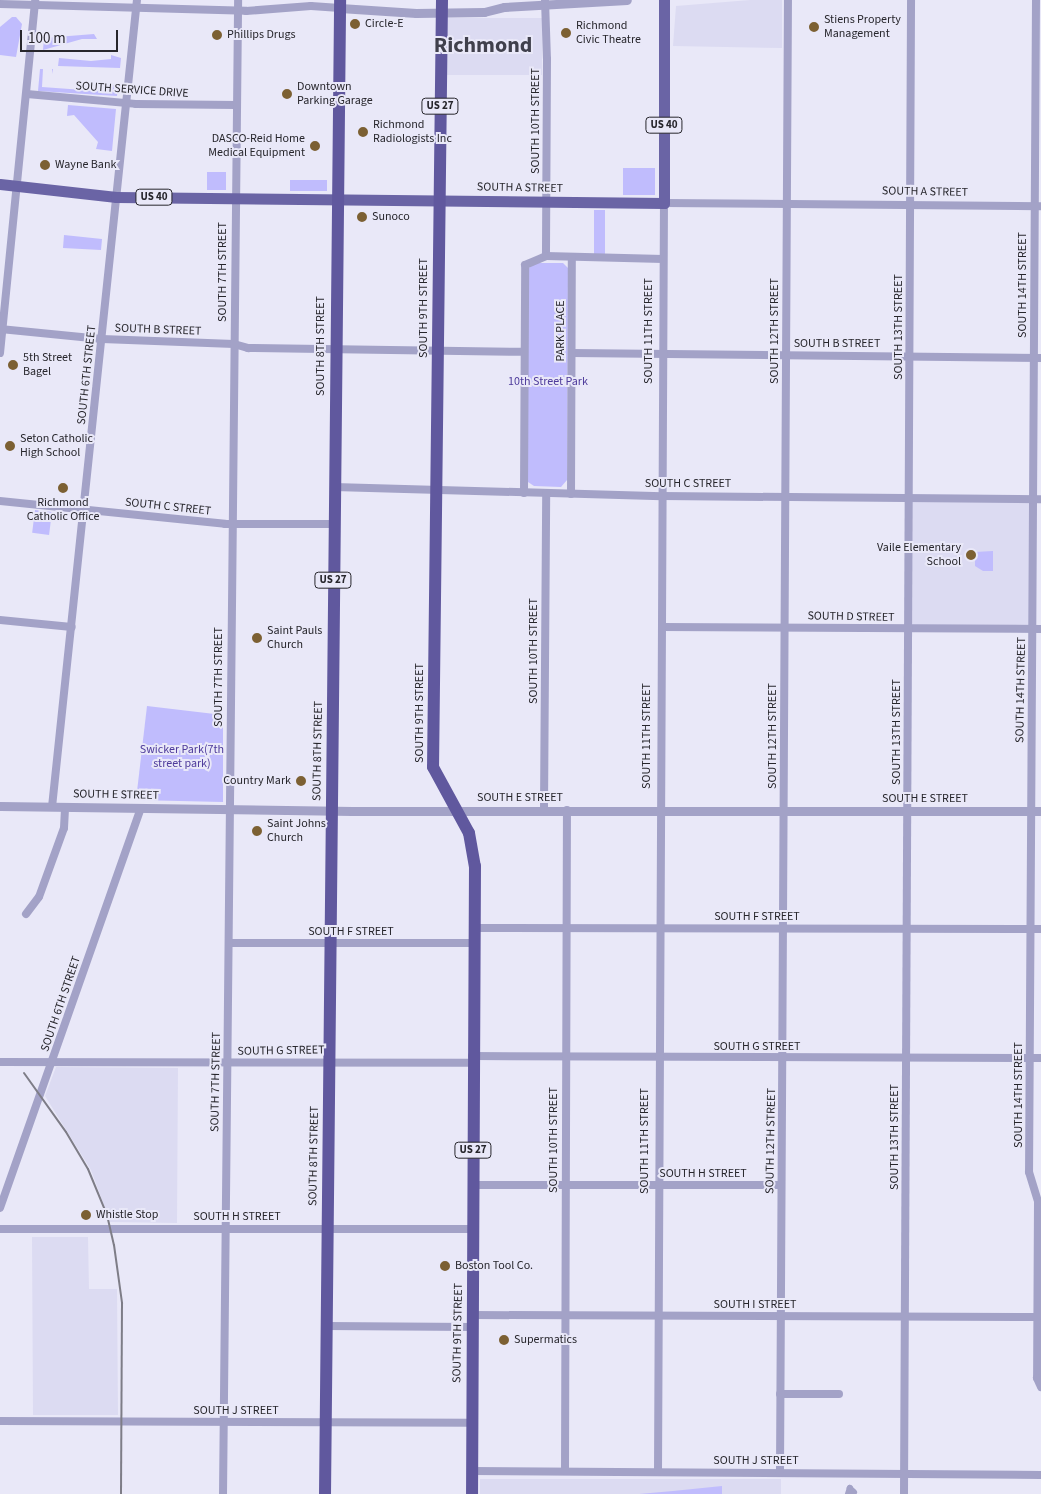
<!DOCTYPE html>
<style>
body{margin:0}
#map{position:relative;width:1041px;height:1494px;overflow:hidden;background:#e9e8f8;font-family:"Source Sans 3",sans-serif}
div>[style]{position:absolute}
.built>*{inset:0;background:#dcdbf2;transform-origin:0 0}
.green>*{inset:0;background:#c0bcfd;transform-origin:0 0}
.pedestrian>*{height:5.5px;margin:-2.75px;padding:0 2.75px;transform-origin:2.75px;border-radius:2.75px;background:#a3a2c7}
.minor>*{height:8px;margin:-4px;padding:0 4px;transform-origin:4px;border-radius:4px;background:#a3a2c7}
.tertiary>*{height:9px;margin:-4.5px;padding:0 4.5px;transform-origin:4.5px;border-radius:4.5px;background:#a3a2c7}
.primary>*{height:11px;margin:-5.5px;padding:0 5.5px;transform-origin:5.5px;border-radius:5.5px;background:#6a64a5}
.trunk>*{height:12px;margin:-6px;padding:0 6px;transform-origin:6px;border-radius:6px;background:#60589e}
.rail>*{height:2px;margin:-1px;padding:0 1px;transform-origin:1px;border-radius:1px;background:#7e7d87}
.dots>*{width:14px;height:14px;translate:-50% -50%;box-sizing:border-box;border:2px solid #e9e8f8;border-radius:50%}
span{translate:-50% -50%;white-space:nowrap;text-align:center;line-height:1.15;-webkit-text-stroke:4px #e9e8f8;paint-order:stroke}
.shield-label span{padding:1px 4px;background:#e9e8f8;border:1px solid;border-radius:4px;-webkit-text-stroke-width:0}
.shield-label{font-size:11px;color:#27262c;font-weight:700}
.poi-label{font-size:12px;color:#27262c}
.left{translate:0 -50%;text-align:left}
.right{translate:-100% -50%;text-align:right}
.street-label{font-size:12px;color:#27262c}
.park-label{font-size:12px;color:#4e3b9b}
.town-label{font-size:22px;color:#40404c;font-weight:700}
.scale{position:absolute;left:20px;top:30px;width:98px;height:22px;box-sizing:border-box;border:2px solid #27262c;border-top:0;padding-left:6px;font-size:15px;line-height:18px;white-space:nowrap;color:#27262c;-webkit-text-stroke:4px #e9e8f8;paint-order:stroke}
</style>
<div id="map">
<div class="built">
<i style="clip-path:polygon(750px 0,782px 0,782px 48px,673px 46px,676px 6px)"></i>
<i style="left:542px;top:18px;width:57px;height:95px;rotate:90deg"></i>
<i style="left:909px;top:497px;width:124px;height:131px;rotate:1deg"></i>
<i style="clip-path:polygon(56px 1067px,178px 1068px,177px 1223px,110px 1222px,91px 1170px,45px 1096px)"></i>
<i style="clip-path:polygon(32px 1237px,88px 1237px,89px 1289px,117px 1289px,118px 1415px,33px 1415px)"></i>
<i style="left:480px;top:1479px;width:301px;height:15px"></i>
</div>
<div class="green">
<i style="clip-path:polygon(12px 17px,16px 17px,22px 24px,16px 57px,0 55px,0 27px)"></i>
<i style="clip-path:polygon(94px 34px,97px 39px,82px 39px,43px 50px,44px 38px)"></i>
<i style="clip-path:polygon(111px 55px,121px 58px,120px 68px,58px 66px,59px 58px,91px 61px,111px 59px)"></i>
<i style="clip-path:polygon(40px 69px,53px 69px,52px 74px,52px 69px,43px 69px,42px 87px,111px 92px,113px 85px,118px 86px,117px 96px,38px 91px)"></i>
<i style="clip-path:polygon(68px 105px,116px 109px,112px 151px,96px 149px,98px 142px,74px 115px,67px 116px)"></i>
<i style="left:623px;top:168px;width:32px;height:27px"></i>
<i style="left:226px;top:172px;width:18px;height:19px;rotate:90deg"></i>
<i style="left:290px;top:180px;width:37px;height:11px"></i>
<i style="left:594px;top:210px;width:11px;height:44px"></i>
<i style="clip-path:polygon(64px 235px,102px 239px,101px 250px,63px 248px)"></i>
<i style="clip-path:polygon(534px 263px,563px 263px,568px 268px,567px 480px,561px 487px,534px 486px,528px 482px,528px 269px)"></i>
<i style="left:35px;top:510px;width:17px;height:23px;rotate:7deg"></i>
<i style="clip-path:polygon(993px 551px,993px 571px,983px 571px,975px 566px,975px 552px)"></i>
<i style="clip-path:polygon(147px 706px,223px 715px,223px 802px,136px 800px)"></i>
<i style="clip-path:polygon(722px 1486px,722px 1494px,639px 1494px,673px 1491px)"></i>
</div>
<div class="pedestrian">
<i style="left:848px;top:1494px;width:6px;rotate:-72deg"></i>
<i style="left:850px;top:1488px;width:6px;rotate:45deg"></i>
<i style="left:854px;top:1492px;width:3px;rotate:135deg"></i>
</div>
<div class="minor">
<i style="left:545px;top:0;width:59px;rotate:88.1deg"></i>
<i style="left:547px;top:59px;width:197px;rotate:90.3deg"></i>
<i style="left:1036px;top:0;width:1172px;rotate:90.34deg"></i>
<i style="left:1029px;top:1172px;width:31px;rotate:73deg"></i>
<i style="left:1038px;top:1202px;width:176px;rotate:90.3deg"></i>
<i style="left:1037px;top:1378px;width:10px;rotate:66deg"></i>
<i style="left:0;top:4px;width:246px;rotate:1.6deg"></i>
<i style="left:246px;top:11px;width:65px;rotate:-4.4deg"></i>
<i style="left:311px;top:6px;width:29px;rotate:4deg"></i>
<i style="left:27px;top:94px;width:109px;rotate:5.2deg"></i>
<i style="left:136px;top:104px;width:100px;rotate:0.6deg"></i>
<i style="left:0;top:329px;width:102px;rotate:5.6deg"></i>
<i style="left:102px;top:339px;width:132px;rotate:2.2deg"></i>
<i style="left:234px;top:344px;width:15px;rotate:16deg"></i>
<i style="left:248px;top:348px;width:276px;rotate:0.8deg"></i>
<i style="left:0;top:353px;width:355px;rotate:-84.3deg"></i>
<i style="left:572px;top:353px;width:469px;rotate:0.6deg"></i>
<i style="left:334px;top:487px;width:328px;rotate:1.6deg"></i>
<i style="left:662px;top:496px;width:379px;rotate:0.5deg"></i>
<i style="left:524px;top:493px;width:228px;rotate:-89.7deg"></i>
<i style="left:525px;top:265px;width:23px;rotate:-23deg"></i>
<i style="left:546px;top:256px;width:117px;rotate:1.5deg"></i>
<i style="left:571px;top:494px;width:237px;rotate:-89.8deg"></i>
<i style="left:0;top:501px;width:226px;rotate:5.8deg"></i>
<i style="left:225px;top:524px;width:109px"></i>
<i style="left:0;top:620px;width:72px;rotate:5.6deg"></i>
<i style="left:662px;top:627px;width:379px;rotate:0.3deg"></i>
<i style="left:52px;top:807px;width:811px;rotate:-83.99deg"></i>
<i style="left:544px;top:809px;width:316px;rotate:-89.6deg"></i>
<i style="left:26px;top:914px;width:21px;rotate:-53deg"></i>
<i style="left:39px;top:897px;width:73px;rotate:-70.1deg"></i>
<i style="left:64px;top:828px;width:21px;rotate:-87deg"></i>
<i style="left:473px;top:928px;width:568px;rotate:0.1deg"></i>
<i style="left:229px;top:943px;width:244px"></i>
<i style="left:472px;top:1056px;width:569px;rotate:0.2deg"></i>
<i style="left:0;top:1062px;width:472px;rotate:0.1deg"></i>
<i style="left:474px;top:1185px;width:307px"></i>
<i style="left:0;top:1208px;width:424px;rotate:-70.6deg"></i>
<i style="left:0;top:1229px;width:474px"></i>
<i style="left:473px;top:1315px;width:564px;rotate:0.2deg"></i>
<i style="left:326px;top:1326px;width:147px;rotate:0.4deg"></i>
<i style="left:780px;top:1394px;width:59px"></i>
<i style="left:0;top:1421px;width:471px;rotate:0.2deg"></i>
<i style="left:472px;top:1471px;width:569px;rotate:0.4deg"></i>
<i style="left:565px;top:1471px;width:661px;rotate:-89.83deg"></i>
<i style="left:658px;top:1472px;width:1269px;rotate:-89.73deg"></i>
<i style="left:664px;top:203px;width:377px;rotate:0.5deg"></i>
<i style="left:780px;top:1473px;width:1473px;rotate:-89.69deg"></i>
<i style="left:223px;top:1494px;width:1494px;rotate:-89.42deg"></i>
<i style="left:904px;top:1494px;width:1494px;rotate:-89.73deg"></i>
</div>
<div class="tertiary">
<i style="left:340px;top:8px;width:76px;rotate:3.8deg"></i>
<i style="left:416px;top:13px;width:68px;rotate:-0.8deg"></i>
<i style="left:484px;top:12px;width:21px;rotate:-14deg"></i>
<i style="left:504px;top:7px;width:123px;rotate:-3.3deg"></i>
<i style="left:0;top:806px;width:352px;rotate:0.8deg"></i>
<i style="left:352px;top:811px;width:689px"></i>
</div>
<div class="primary">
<i style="left:0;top:184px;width:117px;rotate:6.4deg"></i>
<i style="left:116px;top:197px;width:548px;rotate:0.63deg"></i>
<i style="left:664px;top:203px;width:203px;rotate:-90deg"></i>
</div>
<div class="trunk">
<i style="left:442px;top:0;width:767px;rotate:90.67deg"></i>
<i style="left:433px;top:767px;width:75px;rotate:61.4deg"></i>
<i style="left:469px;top:833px;width:34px;rotate:80deg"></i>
<i style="left:475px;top:866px;width:628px;rotate:90.27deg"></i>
<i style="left:325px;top:1494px;width:1494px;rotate:-89.42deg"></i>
</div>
<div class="rail">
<i style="left:24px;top:1073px;width:72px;rotate:54.6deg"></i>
<i style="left:66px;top:1132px;width:43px;rotate:59.3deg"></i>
<i style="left:88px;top:1169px;width:50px;rotate:67.6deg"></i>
<i style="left:107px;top:1215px;width:31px;rotate:77deg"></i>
<i style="left:114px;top:1245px;width:59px;rotate:82.1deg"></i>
<i style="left:122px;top:1303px;width:191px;rotate:90.3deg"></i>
</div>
<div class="dots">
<i style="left:355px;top:24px;background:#7c6033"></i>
<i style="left:814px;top:27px;background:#7c6033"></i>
<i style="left:566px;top:33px;background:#7c6033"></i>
<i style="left:217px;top:35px;background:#7c6033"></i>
<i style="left:287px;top:94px;background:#7c6033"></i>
<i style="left:363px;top:132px;background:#7c6033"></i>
<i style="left:315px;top:146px;background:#7c6033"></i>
<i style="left:45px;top:165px;background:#7c6033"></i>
<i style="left:362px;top:217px;background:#7c6033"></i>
<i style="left:13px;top:365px;background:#7c6033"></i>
<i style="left:10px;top:446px;background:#7c6033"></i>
<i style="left:63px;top:488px;background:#7c6033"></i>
<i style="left:971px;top:555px;background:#7c6033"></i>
<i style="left:257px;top:638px;background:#7c6033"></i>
<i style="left:301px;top:781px;background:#7c6033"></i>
<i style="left:257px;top:831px;background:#7c6033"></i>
<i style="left:86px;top:1215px;background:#7c6033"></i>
<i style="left:445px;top:1266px;background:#7c6033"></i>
<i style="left:504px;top:1340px;background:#7c6033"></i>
</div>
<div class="shield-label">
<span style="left:440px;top:106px">US 27</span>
<span style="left:664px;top:125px">US 40</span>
<span style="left:154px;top:197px">US 40</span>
<span style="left:333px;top:580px">US 27</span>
<span style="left:473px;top:1150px">US 27</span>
</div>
<div class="poi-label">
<span class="left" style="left:824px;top:27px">Stiens Property<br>Management</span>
<span class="left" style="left:365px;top:24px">Circle-E</span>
<span class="left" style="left:576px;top:33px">Richmond<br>Civic Theatre</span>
<span class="left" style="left:227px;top:35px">Phillips Drugs</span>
<span class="left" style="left:297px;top:94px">Downtown<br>Parking Garage</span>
<span class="left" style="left:373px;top:132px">Richmond<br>Radiologists Inc</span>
<span class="right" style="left:305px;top:146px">DASCO-Reid Home<br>Medical Equipment</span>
<span class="left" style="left:55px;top:165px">Wayne Bank</span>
<span class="left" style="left:372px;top:217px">Sunoco</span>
<span class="left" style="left:23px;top:365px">5th Street<br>Bagel</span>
<span class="left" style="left:20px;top:446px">Seton Catholic<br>High School</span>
<span style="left:63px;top:510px">Richmond<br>Catholic Office</span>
<span class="right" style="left:961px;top:555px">Vaile Elementary<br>School</span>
<span class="left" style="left:267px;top:638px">Saint Pauls<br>Church</span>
<span class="right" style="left:291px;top:781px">Country Mark</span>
<span class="left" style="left:267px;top:831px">Saint Johns<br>Church</span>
<span class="left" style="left:96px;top:1215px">Whistle Stop</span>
<span class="left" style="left:455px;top:1266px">Boston Tool Co.</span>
<span class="left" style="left:514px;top:1340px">Supermatics</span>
</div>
<div class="street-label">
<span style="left:132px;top:90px;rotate:4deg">SOUTH SERVICE DRIVE</span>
<span style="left:536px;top:121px;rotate:-90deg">SOUTH 10TH STREET</span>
<span style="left:520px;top:188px;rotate:1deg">SOUTH A STREET</span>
<span style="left:925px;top:192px;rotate:1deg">SOUTH A STREET</span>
<span style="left:223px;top:272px;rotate:-90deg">SOUTH 7TH STREET</span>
<span style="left:1023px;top:285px;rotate:-90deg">SOUTH 14TH STREET</span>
<span style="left:424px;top:308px;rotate:-90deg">SOUTH 9TH STREET</span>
<span style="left:899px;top:327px;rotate:-90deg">SOUTH 13TH STREET</span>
<span style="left:158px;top:330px;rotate:2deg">SOUTH B STREET</span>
<span style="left:561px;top:331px;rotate:-90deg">PARK PLACE</span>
<span style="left:649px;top:331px;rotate:-90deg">SOUTH 11TH STREET</span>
<span style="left:775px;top:331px;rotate:-90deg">SOUTH 12TH STREET</span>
<span style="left:837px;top:344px">SOUTH B STREET</span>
<span style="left:321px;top:346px;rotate:-90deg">SOUTH 8TH STREET</span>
<span style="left:87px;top:375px;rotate:-84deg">SOUTH 6TH STREET</span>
<span style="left:688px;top:484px">SOUTH C STREET</span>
<span style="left:168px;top:507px;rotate:6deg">SOUTH C STREET</span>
<span style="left:851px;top:617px;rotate:1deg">SOUTH D STREET</span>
<span style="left:534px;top:651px;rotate:-90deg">SOUTH 10TH STREET</span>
<span style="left:219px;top:677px;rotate:-90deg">SOUTH 7TH STREET</span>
<span style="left:1021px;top:690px;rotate:-89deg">SOUTH 14TH STREET</span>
<span style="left:420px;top:713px;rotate:-90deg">SOUTH 9TH STREET</span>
<span style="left:897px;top:732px;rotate:-90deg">SOUTH 13TH STREET</span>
<span style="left:647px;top:736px;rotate:-90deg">SOUTH 11TH STREET</span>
<span style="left:773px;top:736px;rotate:-90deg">SOUTH 12TH STREET</span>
<span style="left:318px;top:751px;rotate:-89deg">SOUTH 8TH STREET</span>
<span style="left:116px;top:795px;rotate:1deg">SOUTH E STREET</span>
<span style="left:520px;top:798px">SOUTH E STREET</span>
<span style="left:925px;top:799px">SOUTH E STREET</span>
<span style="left:757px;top:917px">SOUTH F STREET</span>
<span style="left:351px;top:932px">SOUTH F STREET</span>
<span style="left:61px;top:1004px;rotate:-71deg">SOUTH 6TH STREET</span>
<span style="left:757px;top:1047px">SOUTH G STREET</span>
<span style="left:281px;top:1051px;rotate:-1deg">SOUTH G STREET</span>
<span style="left:216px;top:1082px;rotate:-89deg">SOUTH 7TH STREET</span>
<span style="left:1019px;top:1095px;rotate:-90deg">SOUTH 14TH STREET</span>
<span style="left:895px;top:1137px;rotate:-90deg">SOUTH 13TH STREET</span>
<span style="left:554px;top:1140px;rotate:-90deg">SOUTH 10TH STREET</span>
<span style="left:645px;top:1141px;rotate:-90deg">SOUTH 11TH STREET</span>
<span style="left:771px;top:1141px;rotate:-89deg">SOUTH 12TH STREET</span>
<span style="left:314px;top:1156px;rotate:-89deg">SOUTH 8TH STREET</span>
<span style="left:703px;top:1174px">SOUTH H STREET</span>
<span style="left:237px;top:1217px">SOUTH H STREET</span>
<span style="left:755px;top:1305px">SOUTH I STREET</span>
<span style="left:458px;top:1333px;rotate:-89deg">SOUTH 9TH STREET</span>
<span style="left:236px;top:1411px">SOUTH J STREET</span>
<span style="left:756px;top:1461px">SOUTH J STREET</span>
</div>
<div class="park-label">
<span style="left:548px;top:382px">10th Street Park</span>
<span style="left:182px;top:757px">Swicker Park(7th<br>street park)</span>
</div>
<div class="town-label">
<span style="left:483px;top:46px">Richmond</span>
</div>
<div class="scale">100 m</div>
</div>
